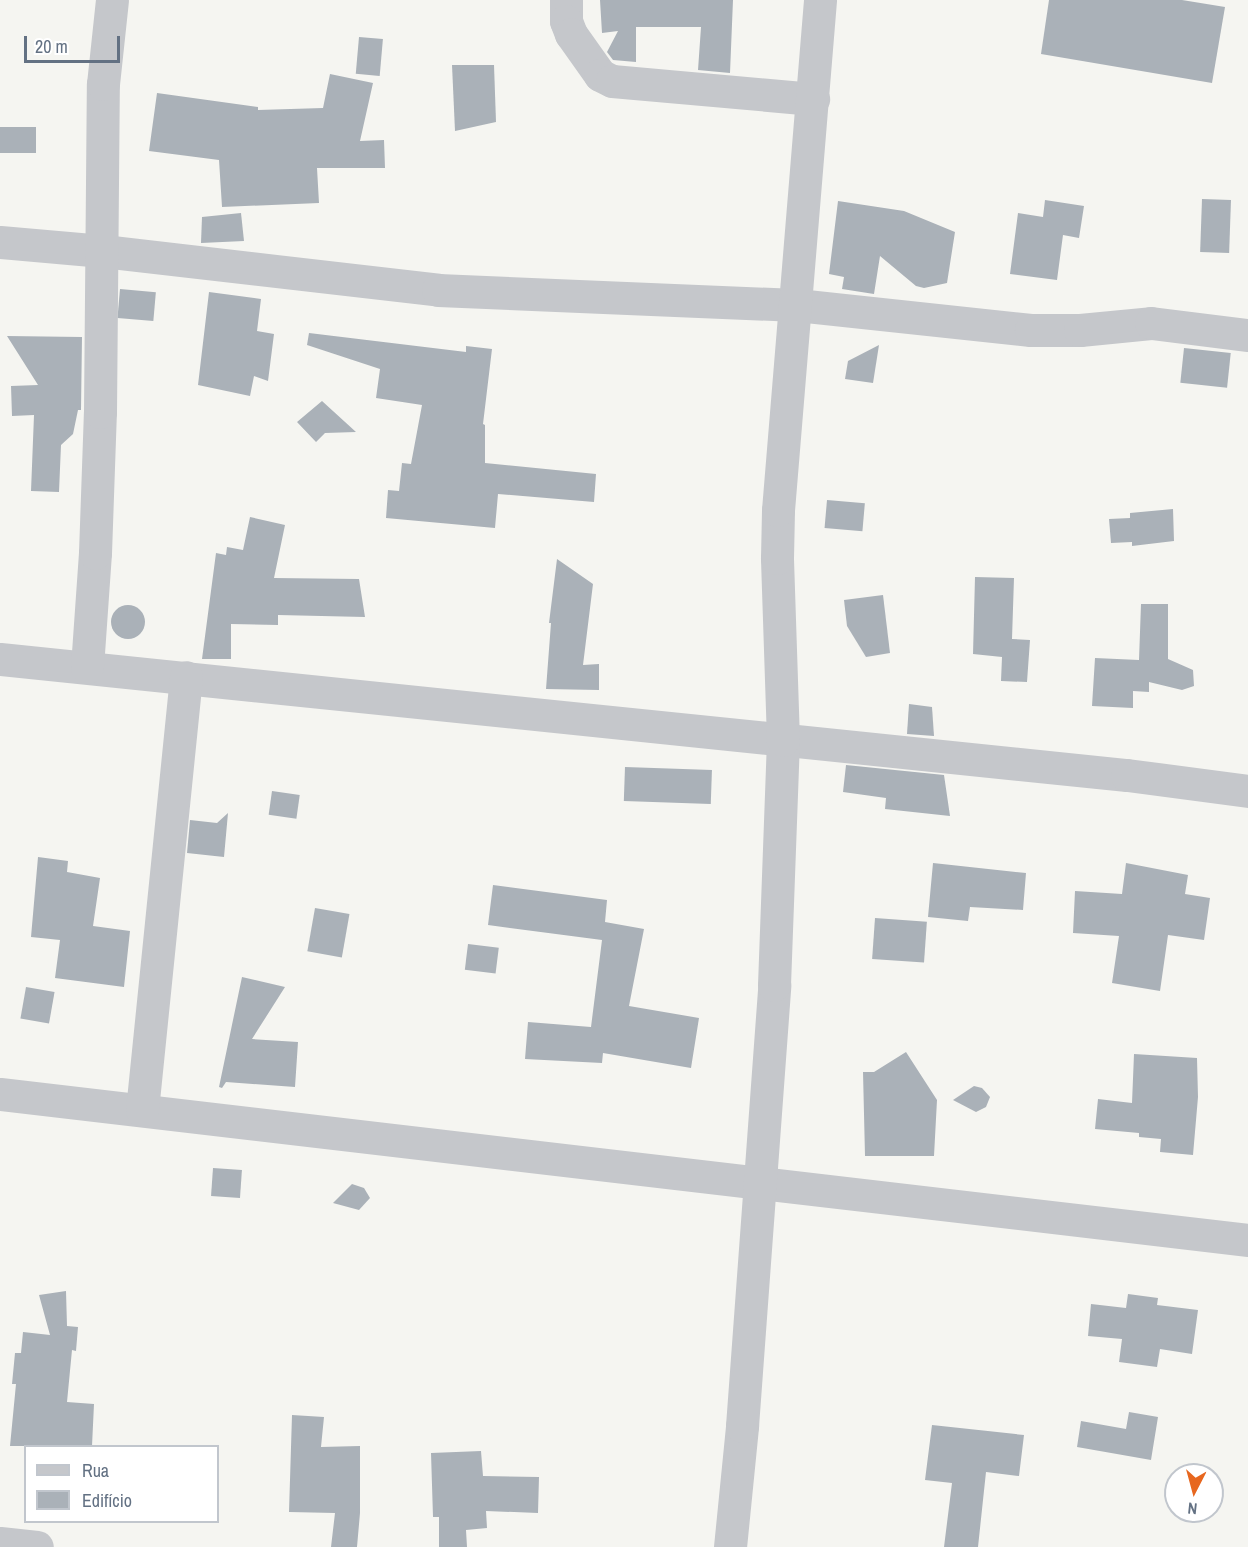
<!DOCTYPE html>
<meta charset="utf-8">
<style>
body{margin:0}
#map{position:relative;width:1248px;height:1547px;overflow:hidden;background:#f5f5f1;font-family:"Archivo Narrow",sans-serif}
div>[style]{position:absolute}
.building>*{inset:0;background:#aab1b8;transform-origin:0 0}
.round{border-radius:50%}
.minor>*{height:33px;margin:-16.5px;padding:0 16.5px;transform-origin:16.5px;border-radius:16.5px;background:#c5c7cb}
span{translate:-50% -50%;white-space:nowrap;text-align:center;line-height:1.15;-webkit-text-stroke:6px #fff;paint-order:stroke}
.legend{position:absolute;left:24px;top:1445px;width:195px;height:78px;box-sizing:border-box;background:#fff;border:2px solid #c1c6cd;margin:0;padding:8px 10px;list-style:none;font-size:18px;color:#637183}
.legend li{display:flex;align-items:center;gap:12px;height:30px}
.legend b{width:30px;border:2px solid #c1c6cd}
.north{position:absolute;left:1164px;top:1463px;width:60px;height:60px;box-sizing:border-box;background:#fff;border:2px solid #c1c6cd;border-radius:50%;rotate:186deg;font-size:16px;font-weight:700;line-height:24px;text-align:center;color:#637183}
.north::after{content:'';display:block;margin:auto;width:21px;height:27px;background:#e7671f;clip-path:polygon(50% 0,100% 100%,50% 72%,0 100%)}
.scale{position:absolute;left:24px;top:36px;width:96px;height:27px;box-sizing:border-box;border:3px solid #637183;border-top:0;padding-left:8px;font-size:18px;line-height:21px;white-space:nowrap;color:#637183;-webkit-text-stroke:4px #fff;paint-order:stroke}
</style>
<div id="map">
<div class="building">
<i style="clip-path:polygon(600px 0,733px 0,730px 73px,698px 70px,701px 27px,636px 27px,636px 62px,613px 60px,607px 52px,618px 31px,602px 33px)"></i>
<i style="clip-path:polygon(1049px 0,1182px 0,1225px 7px,1212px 83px,1041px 54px)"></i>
<i style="left:359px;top:37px;width:24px;height:37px;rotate:5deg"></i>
<i style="clip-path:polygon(452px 65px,494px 65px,496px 122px,455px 131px)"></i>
<i style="clip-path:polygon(330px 74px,373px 83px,360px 141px,384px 140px,385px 168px,317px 168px,319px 203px,222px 207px,219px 160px,149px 151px,157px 93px,258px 107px,258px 110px,323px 108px)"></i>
<i style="left:0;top:127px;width:36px;height:26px"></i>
<i style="left:1202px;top:199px;width:29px;height:53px;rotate:2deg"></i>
<i style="clip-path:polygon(1045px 200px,1084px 206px,1079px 238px,1063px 235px,1057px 280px,1010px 274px,1018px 213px,1043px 217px)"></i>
<i style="clip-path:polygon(838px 201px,904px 211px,955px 232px,947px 283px,924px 288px,916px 286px,880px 256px,874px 294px,842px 289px,844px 277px,829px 274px)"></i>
<i style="clip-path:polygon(241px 213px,244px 241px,201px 243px,202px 217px)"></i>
<i style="left:120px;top:289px;width:36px;height:29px;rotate:5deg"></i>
<i style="clip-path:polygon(209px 292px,261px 299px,257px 331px,274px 334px,268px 381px,254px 376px,250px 396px,198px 385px)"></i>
<i style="clip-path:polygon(309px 333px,466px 352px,466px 346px,492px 349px,483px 424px,485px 425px,485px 463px,596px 474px,594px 502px,498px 494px,495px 528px,386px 518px,388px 490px,399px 491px,402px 463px,411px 464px,422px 405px,376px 398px,380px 369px,307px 345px)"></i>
<i style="clip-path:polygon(7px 336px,82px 337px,81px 410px,78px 410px,73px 434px,61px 445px,59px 492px,31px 491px,34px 415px,12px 416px,11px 386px,38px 385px)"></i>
<i style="clip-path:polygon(879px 345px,873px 383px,845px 379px,848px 361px)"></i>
<i style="left:1184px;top:348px;width:47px;height:35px;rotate:6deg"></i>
<i style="clip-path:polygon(322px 401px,356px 432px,325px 433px,316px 442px,297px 422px)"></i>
<i style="left:827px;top:500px;width:38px;height:28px;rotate:5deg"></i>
<i style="clip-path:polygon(1173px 509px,1174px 541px,1132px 546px,1132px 542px,1111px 543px,1109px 519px,1130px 518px,1130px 513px)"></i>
<i style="clip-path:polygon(250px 517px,285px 525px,274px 578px,359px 579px,365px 617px,278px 615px,278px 625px,231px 624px,231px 659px,202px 659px,216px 553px,226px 555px,227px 547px,243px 550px)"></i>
<i style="clip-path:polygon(557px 559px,593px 584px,583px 665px,599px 664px,599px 690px,546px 689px,551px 623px,549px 623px)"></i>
<i style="clip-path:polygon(975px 577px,1014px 578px,1012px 639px,1030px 640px,1027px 682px,1001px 681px,1002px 657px,973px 654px)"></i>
<i style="clip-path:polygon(883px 595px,890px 653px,866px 657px,847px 626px,844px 600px)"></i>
<i style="clip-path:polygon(1141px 604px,1168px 604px,1168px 659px,1193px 670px,1194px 686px,1182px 690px,1149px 682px,1149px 692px,1133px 691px,1133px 708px,1092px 706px,1095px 658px,1139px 660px)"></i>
<i class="round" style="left:111px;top:605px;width:34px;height:34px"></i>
<i style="clip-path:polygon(909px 704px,932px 707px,934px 736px,907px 734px)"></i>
<i style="clip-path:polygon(846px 765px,944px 775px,950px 816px,885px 809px,886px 798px,843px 792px)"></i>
<i style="left:625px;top:767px;width:87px;height:34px;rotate:2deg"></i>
<i style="left:272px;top:791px;width:28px;height:24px;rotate:8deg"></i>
<i style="clip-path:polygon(228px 813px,224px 857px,187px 853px,190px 820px,217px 823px)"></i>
<i style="clip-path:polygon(38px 857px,68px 861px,67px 872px,100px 878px,93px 926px,130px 931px,124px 987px,55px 978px,60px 940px,31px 937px)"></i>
<i style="clip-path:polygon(933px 863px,1026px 873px,1023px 910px,970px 907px,968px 921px,928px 917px)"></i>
<i style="clip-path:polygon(1126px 863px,1188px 875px,1185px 894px,1210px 898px,1204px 940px,1168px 935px,1160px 991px,1112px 983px,1119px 936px,1073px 933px,1075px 891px,1122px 894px)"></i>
<i style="clip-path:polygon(493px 885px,607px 900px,605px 922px,644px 929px,629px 1006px,699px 1018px,691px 1068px,603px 1053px,602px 1063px,525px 1059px,528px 1022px,591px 1027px,602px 940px,488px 925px)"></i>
<i style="left:315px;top:908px;width:35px;height:44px;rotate:10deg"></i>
<i style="left:875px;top:918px;width:52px;height:41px;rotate:4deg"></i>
<i style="left:468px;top:944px;width:31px;height:26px;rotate:7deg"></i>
<i style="clip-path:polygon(242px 977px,285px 987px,252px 1039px,298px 1042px,295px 1087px,226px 1082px,222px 1088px,219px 1087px)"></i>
<i style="left:26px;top:987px;width:29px;height:32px;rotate:10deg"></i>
<i style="clip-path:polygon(906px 1052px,937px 1100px,934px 1156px,865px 1156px,863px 1072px,874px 1072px)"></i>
<i style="clip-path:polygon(1134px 1054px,1197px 1058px,1198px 1097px,1193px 1155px,1160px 1152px,1161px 1139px,1139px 1137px,1139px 1133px,1095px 1129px,1098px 1099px,1132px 1103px)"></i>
<i style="clip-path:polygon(974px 1086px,982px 1088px,990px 1097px,986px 1107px,976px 1112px,953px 1100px)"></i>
<i style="left:213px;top:1168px;width:29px;height:28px;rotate:4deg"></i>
<i style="clip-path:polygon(352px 1184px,364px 1188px,370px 1198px,359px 1210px,333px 1203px)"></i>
<i style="clip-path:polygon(66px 1291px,67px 1326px,78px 1327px,76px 1351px,72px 1350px,67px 1402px,94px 1404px,92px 1446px,10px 1446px,16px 1384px,12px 1384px,15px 1353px,21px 1353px,23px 1332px,50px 1335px,39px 1295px)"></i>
<i style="clip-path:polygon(1128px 1294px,1158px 1298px,1157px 1305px,1198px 1310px,1192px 1354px,1160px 1349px,1157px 1367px,1119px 1362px,1122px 1339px,1088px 1336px,1091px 1304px,1126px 1308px)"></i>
<i style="clip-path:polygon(1129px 1412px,1158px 1417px,1151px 1460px,1077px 1447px,1081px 1421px,1126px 1429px)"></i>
<i style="clip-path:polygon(292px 1415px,324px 1417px,321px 1447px,360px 1446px,360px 1513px,357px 1547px,331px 1547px,335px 1513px,289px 1512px)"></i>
<i style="clip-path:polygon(932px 1425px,1024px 1435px,1019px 1476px,986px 1472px,978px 1547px,944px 1547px,952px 1483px,925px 1480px)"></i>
<i style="clip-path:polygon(481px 1451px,483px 1476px,539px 1477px,538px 1513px,486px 1511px,487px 1528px,466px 1530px,467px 1547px,439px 1547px,439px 1517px,433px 1517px,431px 1453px)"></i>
</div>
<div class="minor">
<i style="left:566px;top:0;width:21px;rotate:90deg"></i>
<i style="left:566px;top:21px;width:14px;rotate:69deg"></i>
<i style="left:571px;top:34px;width:50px;rotate:54.7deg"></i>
<i style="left:600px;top:75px;width:13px;rotate:27deg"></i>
<i style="left:612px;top:81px;width:202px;rotate:5.1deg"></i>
<i style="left:0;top:242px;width:103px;rotate:5deg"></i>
<i style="left:103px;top:251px;width:337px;rotate:6.6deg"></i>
<i style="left:438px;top:290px;width:359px;rotate:2.4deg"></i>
<i style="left:797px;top:305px;width:235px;rotate:6.1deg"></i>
<i style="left:1031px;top:330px;width:49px"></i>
<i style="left:1080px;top:330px;width:71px;rotate:-5.6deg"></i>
<i style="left:1151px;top:323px;width:98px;rotate:7.1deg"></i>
<i style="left:0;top:659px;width:1133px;rotate:5.88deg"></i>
<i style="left:1127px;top:775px;width:122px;rotate:7.5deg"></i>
<i style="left:87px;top:667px;width:114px;rotate:-86deg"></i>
<i style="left:95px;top:553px;width:141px;rotate:-88deg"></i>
<i style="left:100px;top:412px;width:328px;rotate:-89.5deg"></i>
<i style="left:103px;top:84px;width:84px;rotate:-83.9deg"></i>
<i style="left:0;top:1094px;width:1257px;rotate:6.67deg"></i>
<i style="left:142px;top:1110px;width:435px;rotate:-84.2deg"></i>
<i style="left:0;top:1543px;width:37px;rotate:6deg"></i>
<i style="left:730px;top:1547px;width:122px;rotate:-84.3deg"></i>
<i style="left:742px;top:1426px;width:442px;rotate:-85.8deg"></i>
<i style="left:774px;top:985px;width:245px;rotate:-87.9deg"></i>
<i style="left:783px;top:740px;width:182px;rotate:-91.9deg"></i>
<i style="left:777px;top:558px;width:48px;rotate:-88.8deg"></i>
<i style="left:778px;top:510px;width:512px;rotate:-85.29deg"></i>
</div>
<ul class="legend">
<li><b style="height:8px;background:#c5c7cb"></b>Rua</li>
<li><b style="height:16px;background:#aab1b8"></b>Edifício</li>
</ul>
<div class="north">N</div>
<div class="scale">20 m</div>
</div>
